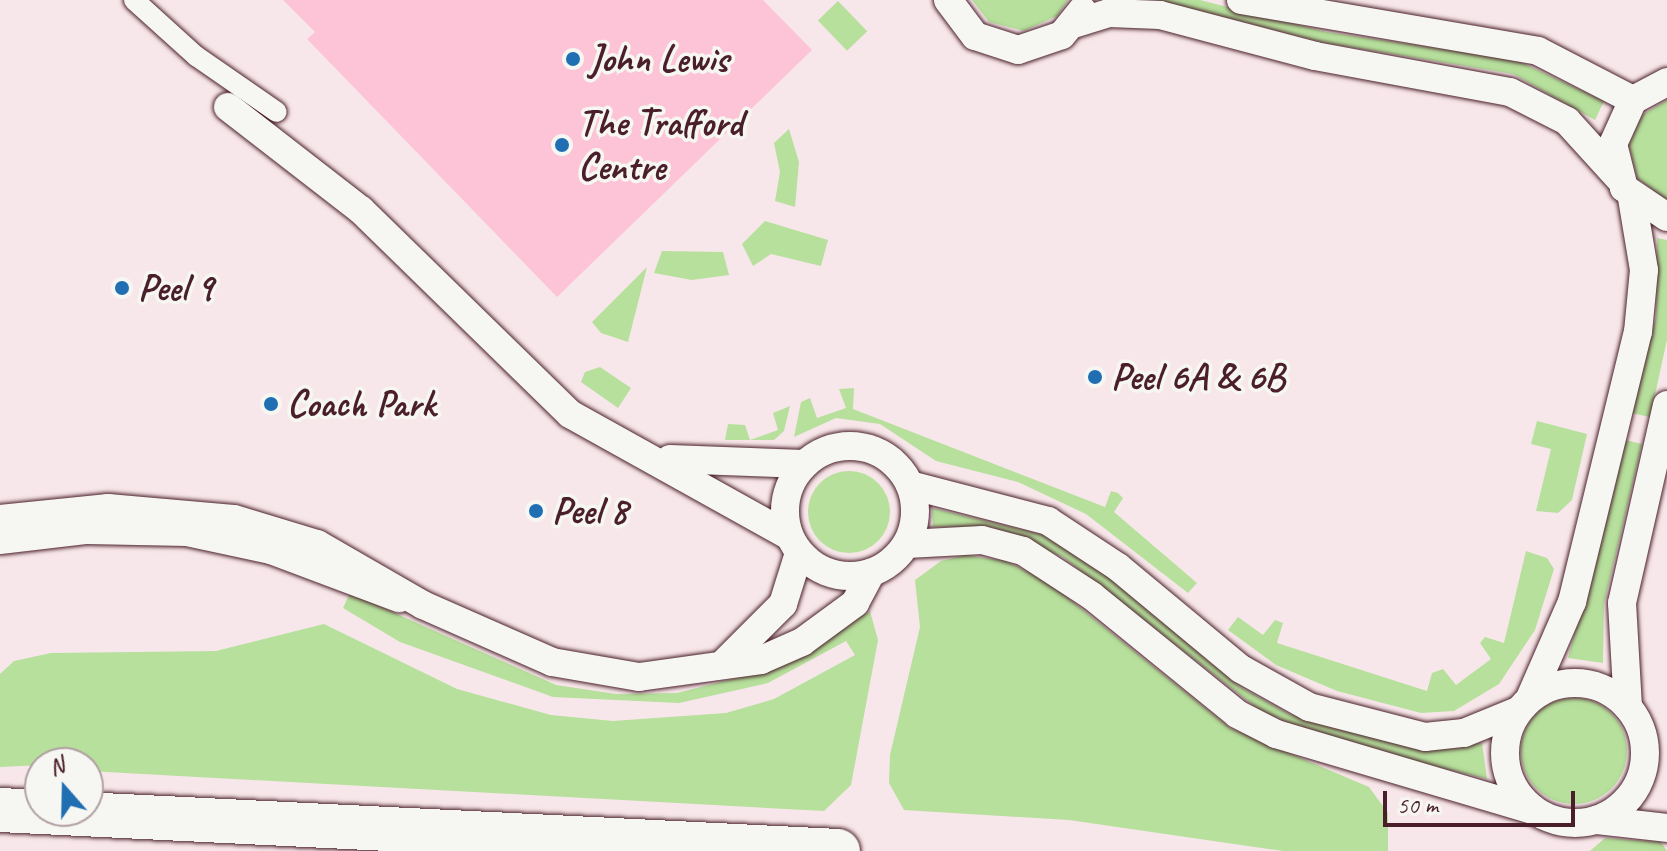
<!DOCTYPE html>
<style>
body{margin:0}
#map{position:relative;width:1667px;height:851px;overflow:hidden;background:#f8e7ea;font-family:Caveat,sans-serif}
div>[style]{position:absolute}
.green>*{inset:0;background:#b6e09c;transform-origin:0 0}
.round{border-radius:50%}
.building>*{inset:0;background:#fdc4d7}
.roads{filter:drop-shadow(0 0 2px #4a1f2b) drop-shadow(0 0 2px #4a1f2b)}
.pedestrian>*{height:20px;margin:-10px;padding:0 10px;transform-origin:10px;border-radius:10px;background:#f6f6f2}
.minor>*{height:28px;margin:-14px;padding:0 14px;transform-origin:14px;border-radius:14px;background:#f6f6f2}
.minor>.ring{margin:-14px;padding:0;box-sizing:content-box;background:none;border:28px solid #f6f6f2;border-radius:50%}
.motorway>*{height:44px;margin:-22px;padding:0 22px;transform-origin:22px;border-radius:22px;background:#f6f6f2}
.dots>*{width:22px;height:22px;translate:-50% -50%;box-sizing:border-box;border:4px solid #f6f6f2;border-radius:50%}
span{translate:-50% -50%;white-space:nowrap;text-align:center;line-height:1.15;-webkit-text-stroke:7px #f6f6f2;paint-order:stroke}
.poi-label{font-size:38px;color:#4a1f2b;font-weight:700}
.left{translate:0 -50%;text-align:left}
.north{position:absolute;left:24px;top:747px;width:80px;height:80px;box-sizing:border-box;background:#f6f6f2;border:2px solid #b1a0a2;border-radius:50%;rotate:340deg;font-size:22px;font-weight:700;line-height:32px;text-align:center;color:#4a1f2b}
.north::after{content:'';display:block;margin:auto;width:28px;height:36px;background:#1f6fb2;clip-path:polygon(50% 0,100% 100%,50% 72%,0 100%)}
.scale{position:absolute;left:1383px;top:791px;width:192px;height:36px;box-sizing:border-box;border:4px solid #4a1f2b;border-top:0;padding-left:10px;font-size:24px;line-height:28px;white-space:nowrap;color:#4a1f2b;-webkit-text-stroke:6px #f6f6f2;paint-order:stroke}
</style>
<div id="map">
<div class="green">
<i style="clip-path:polygon(972px 0,1068px 0,1057px 16px,1024px 31px,989px 22px)"></i>
<i style="clip-path:polygon(1156px 0,1200px 0,1327px 32px,1516px 60px,1604px 101px,1595px 120px,1513px 74px,1325px 43px)"></i>
<i style="left:838px;top:1px;width:42px;height:28px;rotate:46deg"></i>
<i style="clip-path:polygon(1667px 100px,1667px 201px,1637px 178px,1629px 145px,1642px 115px)"></i>
<i style="clip-path:polygon(789px 129px,799px 162px,795px 207px,775px 201px,780px 172px,774px 143px)"></i>
<i style="clip-path:polygon(765px 221px,828px 240px,821px 266px,771px 254px,753px 266px,742px 244px)"></i>
<i style="clip-path:polygon(1657px 238px,1667px 240px,1667px 340px,1650px 417px,1631px 413px,1656px 317px)"></i>
<i style="clip-path:polygon(662px 251px,723px 252px,729px 275px,692px 280px,654px 273px)"></i>
<i style="clip-path:polygon(647px 267px,628px 342px,601px 333px,592px 322px)"></i>
<i style="clip-path:polygon(600px 367px,631px 388px,618px 408px,581px 382px,585px 372px)"></i>
<i style="clip-path:polygon(854px 388px,853px 409px,1105px 507px,1111px 491px,1118px 493px,1123px 498px,1114px 512px,1197px 583px,1188px 593px,1086px 514px,1018px 482px,936px 461px,880px 424px,836px 418px,794px 437px,801px 402px,810px 398px,817px 418px,846px 408px,839px 389px)"></i>
<i style="clip-path:polygon(790px 406px,784px 431px,774px 440px,725px 440px,728px 424px,745px 425px,750px 440px,778px 430px,773px 413px)"></i>
<i style="clip-path:polygon(1537px 421px,1587px 434px,1572px 500px,1558px 513px,1536px 511px,1551px 449px,1531px 444px)"></i>
<i style="clip-path:polygon(1625px 440px,1642px 444px,1604px 604px,1603px 663px,1568px 658px)"></i>
<i class="round" style="left:808px;top:471px;width:82px;height:82px"></i>
<i style="clip-path:polygon(932px 508px,1044px 535px,1090px 562px,1239px 686px,1289px 714px,1417px 748px,1482px 743px,1487px 779px,1343px 744px,1262px 712px,1063px 557px,992px 527px,933px 527px)"></i>
<i style="clip-path:polygon(1526px 551px,1547px 558px,1554px 569px,1535px 630px,1499px 684px,1454px 711px,1421px 713px,1337px 691px,1276px 665px,1228px 630px,1238px 617px,1263px 635px,1275px 620px,1283px 623px,1277px 643px,1427px 691px,1432px 673px,1443px 669px,1456px 685px,1491px 659px,1480px 643px,1485px 637px,1504px 643px)"></i>
<i style="clip-path:polygon(965px 555px,1006px 561px,1047px 581px,1230px 728px,1369px 787px,1388px 813px,1388px 851px,1283px 851px,1069px 820px,904px 810px,889px 783px,890px 755px,920px 627px,915px 580px,941px 561px)"></i>
<i style="clip-path:polygon(350px 593px,556px 685px,616px 694px,677px 693px,764px 671px,870px 611px,878px 640px,851px 785px,824px 811px,88px 771px,88px 763px,0 767px,0 674px,14px 661px,51px 653px,216px 651px,324px 624px,457px 689px,551px 715px,613px 721px,726px 713px,774px 699px,855px 655px,846px 641px,768px 683px,679px 703px,553px 697px,400px 642px,343px 608px)"></i>
<i class="round" style="left:1521px;top:698px;width:106px;height:106px"></i>
<i style="clip-path:polygon(1605px 838px,1661px 842px,1667px 851px,1590px 851px)"></i>
</div>
<div class="building">
<i style="clip-path:polygon(283px 0,763px 0,812px 50px,557px 297px,307px 39px,315px 32px)"></i>
</div>
<div class="roads">
<div class="pedestrian">
<i style="left:134px;top:0;width:84px;rotate:42.1deg"></i>
<i style="left:196px;top:56px;width:98px;rotate:34.7deg"></i>
</div>
<div class="minor">
<i style="left:948px;top:0;width:45px;rotate:53.1deg"></i>
<i style="left:975px;top:36px;width:45px;rotate:18deg"></i>
<i style="left:1018px;top:50px;width:46px;rotate:-18.8deg"></i>
<i style="left:1062px;top:35px;width:32px;rotate:-51deg"></i>
<i style="left:1241px;top:0;width:301px;rotate:9.7deg"></i>
<i style="left:1538px;top:51px;width:107px;rotate:27.3deg"></i>
<i style="left:1073px;top:24px;width:38px;rotate:-17deg"></i>
<i style="left:1109px;top:13px;width:51px;rotate:2.2deg"></i>
<i style="left:1160px;top:15px;width:160px;rotate:14.8deg"></i>
<i style="left:1315px;top:56px;width:198px;rotate:10.5deg"></i>
<i style="left:1510px;top:92px;width:64px;rotate:27deg"></i>
<i style="left:1567px;top:121px;width:76px;rotate:47.7deg"></i>
<i style="left:1667px;top:82px;width:38px;rotate:152deg"></i>
<i style="left:1633px;top:100px;width:48px;rotate:114.4deg"></i>
<i style="left:1613px;top:144px;width:45px;rotate:76deg"></i>
<i style="left:1624px;top:188px;width:52px;rotate:34deg"></i>
<i style="left:228px;top:107px;width:168px;rotate:37.8deg"></i>
<i style="left:361px;top:210px;width:292px;rotate:44.3deg"></i>
<i style="left:570px;top:414px;width:251px;rotate:29.1deg"></i>
<i class="ring" style="left:785px;top:446px;width:102px;height:102px"></i>
<i style="left:670px;top:459px;width:134px;rotate:2.1deg"></i>
<i style="left:910px;top:485px;width:143px;rotate:14.6deg"></i>
<i style="left:1048px;top:521px;width:84px;rotate:33.3deg"></i>
<i style="left:1118px;top:567px;width:160px;rotate:39.7deg"></i>
<i style="left:1241px;top:669px;width:78px;rotate:29.2deg"></i>
<i style="left:1309px;top:707px;width:120px;rotate:14.5deg"></i>
<i style="left:1425px;top:737px;width:39px;rotate:-6deg"></i>
<i style="left:1464px;top:733px;width:58px;rotate:-22.2deg"></i>
<i style="left:0;top:519px;width:109px;rotate:-5.8deg"></i>
<i style="left:108px;top:508px;width:126px;rotate:5deg"></i>
<i style="left:234px;top:519px;width:87px;rotate:16.8deg"></i>
<i style="left:317px;top:544px;width:122px;rotate:29.9deg"></i>
<i style="left:423px;top:605px;width:141px;rotate:23.8deg"></i>
<i style="left:552px;top:662px;width:88px;rotate:9.8deg"></i>
<i style="left:639px;top:677px;width:123px;rotate:-7.9deg"></i>
<i style="left:761px;top:660px;width:45px;rotate:-23.7deg"></i>
<i style="left:802px;top:642px;width:66px;rotate:-36.3deg"></i>
<i style="left:855px;top:603px;width:34px;rotate:-62deg"></i>
<i style="left:0;top:540px;width:88px;rotate:-6.6deg"></i>
<i style="left:87px;top:530px;width:100px;rotate:1.1deg"></i>
<i style="left:187px;top:532px;width:86px;rotate:12.1deg"></i>
<i style="left:271px;top:550px;width:137px;rotate:20.6deg"></i>
<i style="left:907px;top:544px;width:75px;rotate:-3.1deg"></i>
<i style="left:982px;top:540px;width:42px;rotate:15deg"></i>
<i style="left:1023px;top:551px;width:82px;rotate:33.1deg"></i>
<i style="left:1092px;top:596px;width:187px;rotate:39.1deg"></i>
<i style="left:1237px;top:714px;width:44px;rotate:27.1deg"></i>
<i style="left:1276px;top:734px;width:268px;rotate:16.5deg"></i>
<i style="left:725px;top:662px;width:82px;rotate:-45deg"></i>
<i style="left:783px;top:604px;width:53px;rotate:-72.6deg"></i>
<i class="ring" style="left:1505px;top:683px;width:112px;height:112px"></i>
<i style="left:1530px;top:698px;width:105px;rotate:-66.4deg"></i>
<i style="left:1572px;top:602px;width:278px;rotate:-76.3deg"></i>
<i style="left:1638px;top:332px;width:62px;rotate:-84.5deg"></i>
<i style="left:1644px;top:270px;width:73px;rotate:-99.5deg"></i>
<i style="left:1628px;top:707px;width:104px;rotate:-93.3deg"></i>
<i style="left:1622px;top:603px;width:203px;rotate:-77.2deg"></i>
<i style="left:1597px;top:820px;width:70px;rotate:6.5deg"></i>
</div>
<div class="motorway">
<i style="left:0;top:810px;width:839px;rotate:2.8deg"></i>
</div>
</div>
<div class="dots">
<i style="left:573px;top:59px;background:#1f6fb2"></i>
<i style="left:562px;top:145px;background:#1f6fb2"></i>
<i style="left:122px;top:288px;background:#1f6fb2"></i>
<i style="left:1095px;top:377px;background:#1f6fb2"></i>
<i style="left:271px;top:404px;background:#1f6fb2"></i>
<i style="left:536px;top:511px;background:#1f6fb2"></i>
</div>
<div class="poi-label">
<span class="left" style="left:589px;top:59px">John Lewis</span>
<span class="left" style="left:578px;top:145px">The Trafford<br>Centre</span>
<span class="left" style="left:138px;top:288px">Peel 9</span>
<span class="left" style="left:1111px;top:377px">Peel 6A &amp; 6B</span>
<span class="left" style="left:287px;top:404px">Coach Park</span>
<span class="left" style="left:552px;top:511px">Peel 8</span>
</div>
<div class="north">N</div>
<div class="scale">50 m</div>
</div>
